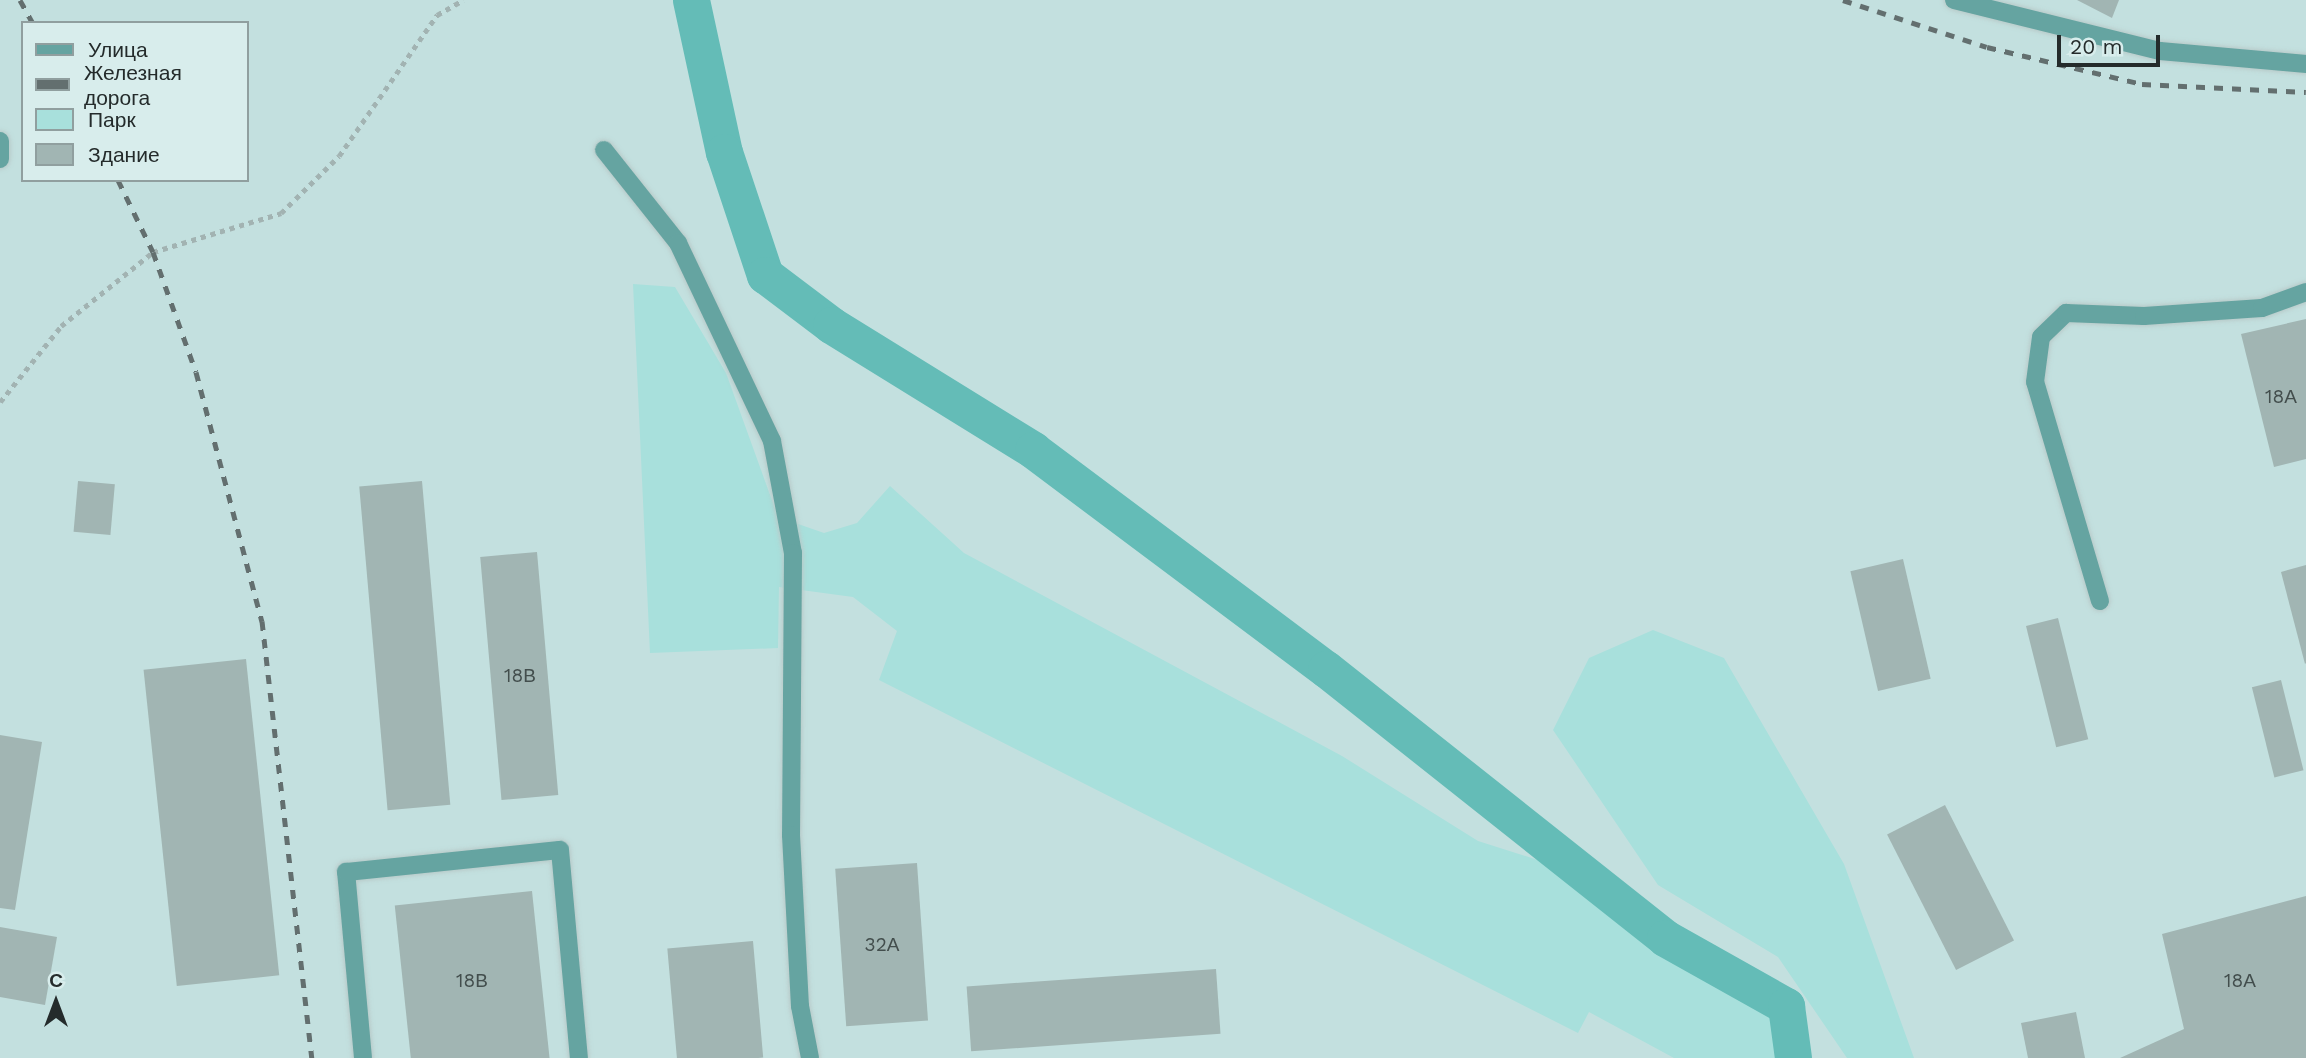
<!DOCTYPE html>
<meta charset="utf-8">
<style>
body{margin:0}
#map{position:relative;width:2306px;height:1058px;overflow:hidden;background:#d8edec;font-family:"Work Sans",sans-serif}
div>[style]{position:absolute}
.built>*{inset:0;background:#c3e0df}
.green>*{inset:0;background:#a8e0dc}
.canal>*{height:37px;margin:-18.5px;padding:0 18.5px;transform-origin:18.5px;border-radius:18.5px;background:#64bcb7}
.building>*{inset:0;background:#a1b5b3;transform-origin:0 0}
.path>*{height:4.5px;margin-top:-2.25px;transform-origin:0;background:repeating-linear-gradient(90deg,#a2b3b2 0 5px,transparent 0 10px)}
.roads{filter:drop-shadow(0 0 2px #b8cac9) drop-shadow(0 0 2px #b8cac9)}
.service>*{height:18px;margin:-9px;padding:0 9px;transform-origin:9px;border-radius:9px;background:#65a4a1}
.minor>*{height:18px;margin:-9px;padding:0 9px;transform-origin:9px;border-radius:9px;background:#65a4a1}
.rail>*{height:5px;margin-top:-2.5px;transform-origin:0;background:repeating-linear-gradient(90deg,#636f6f 0 9px,transparent 0 18px)}
span{translate:-50% -50%;white-space:nowrap;text-align:center;line-height:1.15;-webkit-text-stroke:6px #d8edec;paint-order:stroke}
.number-label{font-size:19px;color:#434e4d}
.number-label span{-webkit-text-stroke-width:0}
.legend{position:absolute;left:21px;top:21px;width:228px;height:161px;box-sizing:border-box;background:#d8edec;border:2px solid #909f9f;margin:0;padding:9px 12px;list-style:none;font-size:21px;color:#242b2b}
.legend li{display:flex;align-items:center;gap:14px;height:35px}
.legend b{width:35px;border:2px solid #909f9f}
.north{position:absolute;left:21px;top:967px;width:70px;height:70px;-webkit-text-stroke:5px #d8edec;paint-order:stroke;rotate:0deg;font-size:19px;font-weight:700;line-height:28px;text-align:center;color:#242b2b}
.north::after{content:'';display:block;margin:auto;width:24px;height:32px;background:#242b2b;clip-path:polygon(50% 0,100% 100%,50% 72%,0 100%)}
.scale{position:absolute;left:2057px;top:35px;width:103px;height:32px;box-sizing:border-box;border:4px solid #242b2b;border-top:0;padding-left:9px;font-size:21px;line-height:24px;white-space:nowrap;color:#242b2b;-webkit-text-stroke:5px #d8edec;paint-order:stroke}
</style>
<div id="map">
<div class="built">
<i style="clip-path:polygon(evenodd,0 0,2306px 0,2306px 1058px,0 1058px,0 0,23px 23px,247px 23px,247px 180px,23px 180px,23px 23px)"></i>
</div>
<div class="green">
<i style="clip-path:polygon(633px 284px,675px 287px,726px 373px,778px 517px,824px 533px,857px 523px,890px 486px,964px 553px,1342px 756px,1478px 841px,1538px 860px,1786px 1006px,1793px 1058px,1674px 1058px,1589px 1012px,1578px 1033px,879px 680px,897px 631px,853px 597px,779px 587px,778px 648px,650px 653px)"></i>
<i style="clip-path:polygon(1653px 630px,1724px 658px,1844px 864px,1914px 1058px,1847px 1058px,1778px 957px,1658px 885px,1553px 730px,1589px 658px)"></i>
</div>
<div class="canal">
<i style="left:691px;top:0;width:156px;rotate:77.8deg"></i>
<i style="left:724px;top:152px;width:130px;rotate:71.6deg"></i>
<i style="left:765px;top:275px;width:83px;rotate:37.1deg"></i>
<i style="left:831px;top:325px;width:238px;rotate:31.7deg"></i>
<i style="left:1033px;top:450px;width:366px;rotate:36.8deg"></i>
<i style="left:1326px;top:669px;width:433px;rotate:38.4deg"></i>
<i style="left:1665px;top:938px;width:139px;rotate:29.3deg"></i>
<i style="left:1786px;top:1006px;width:52px;rotate:82.3deg"></i>
</div>
<div class="building">
<i style="clip-path:polygon(2077px 0,2119px 0,2112px 18px)"></i>
<i style="clip-path:polygon(2306px 319px,2306px 459px,2274px 467px,2241px 334px)"></i>
<i style="left:78px;top:481px;width:37px;height:51px;rotate:5deg"></i>
<i style="left:422px;top:481px;width:325px;height:63px;rotate:85deg"></i>
<i style="left:537px;top:552px;width:244px;height:57px;rotate:85deg"></i>
<i style="left:1903px;top:559px;width:123px;height:54px;rotate:77deg"></i>
<i style="clip-path:polygon(2306px 565px,2306px 663px,2305px 664px,2281px 572px)"></i>
<i style="left:2058px;top:618px;width:125px;height:33px;rotate:76deg"></i>
<i style="left:246px;top:659px;width:318px;height:103px;rotate:84deg"></i>
<i style="left:2281px;top:680px;width:93px;height:30px;rotate:76deg"></i>
<i style="clip-path:polygon(0 735px,42px 742px,15px 910px,0 908px)"></i>
<i style="left:1945px;top:805px;width:152px;height:65px;rotate:63deg"></i>
<i style="left:917px;top:863px;width:158px;height:82px;rotate:86deg"></i>
<i style="left:532px;top:891px;width:168px;height:138px;rotate:84deg"></i>
<i style="clip-path:polygon(2306px 896px,2306px 1058px,2120px 1058px,2184px 1029px,2162px 934px)"></i>
<i style="clip-path:polygon(0 927px,57px 937px,45px 1005px,0 997px)"></i>
<i style="left:753px;top:941px;width:117px;height:86px;rotate:85deg"></i>
<i style="left:1216px;top:969px;width:65px;height:250px;rotate:86deg"></i>
<i style="clip-path:polygon(2076px 1012px,2085px 1058px,2028px 1058px,2021px 1023px)"></i>
</div>
<div class="path">
<i style="left:0;top:402px;width:97px;rotate:-51.2deg"></i>
<i style="left:61px;top:326px;width:118px;rotate:-38.8deg"></i>
<i style="left:153px;top:252px;width:134px;rotate:-16.9deg"></i>
<i style="left:281px;top:213px;width:81px;rotate:-44.5deg"></i>
<i style="left:339px;top:156px;width:172px;rotate:-55.2deg"></i>
<i style="left:437px;top:15px;width:30px;rotate:-30deg"></i>
</div>
<div class="roads">
<div class="service">
<i style="left:1954px;top:0;width:212px;rotate:13.9deg"></i>
<i style="left:2160px;top:51px;width:147px;rotate:5.1deg"></i>
<i style="left:604px;top:150px;width:119px;rotate:51.5deg"></i>
<i style="left:678px;top:243px;width:219px;rotate:64.6deg"></i>
<i style="left:772px;top:441px;width:114px;rotate:79.4deg"></i>
<i style="left:793px;top:553px;width:282px;rotate:90.4deg"></i>
<i style="left:791px;top:835px;width:171px;rotate:87deg"></i>
<i style="left:800px;top:1006px;width:53px;rotate:79.1deg"></i>
<i style="left:2100px;top:601px;width:228px;rotate:-106.5deg"></i>
<i style="left:2035px;top:382px;width:45px;rotate:-82.4deg"></i>
<i style="left:2041px;top:337px;width:35px;rotate:-44deg"></i>
<i style="left:2066px;top:313px;width:78px;rotate:2.2deg"></i>
<i style="left:2144px;top:316px;width:118px;rotate:-3.9deg"></i>
<i style="left:2262px;top:308px;width:47px;rotate:-20deg"></i>
<i style="left:363px;top:1058px;width:187px;rotate:-95.2deg"></i>
<i style="left:346px;top:872px;width:215px;rotate:-5.9deg"></i>
<i style="left:560px;top:850px;width:209px;rotate:84.8deg"></i>
</div>
<div class="minor">
<i style="left:0;top:141px;width:18px;rotate:90deg"></i>
</div>
</div>
<div class="rail">
<i style="left:20px;top:0;width:26px;rotate:61deg"></i>
<i style="left:1843px;top:0;width:151px;rotate:18.1deg"></i>
<i style="left:1987px;top:47px;width:159px;rotate:13.4deg"></i>
<i style="left:2142px;top:84px;width:164px;rotate:2.8deg"></i>
<i style="left:118px;top:180px;width:80px;rotate:64.1deg"></i>
<i style="left:153px;top:252px;width:127px;rotate:70.3deg"></i>
<i style="left:196px;top:372px;width:258px;rotate:75.2deg"></i>
<i style="left:262px;top:621px;width:440px;rotate:83.5deg"></i>
</div>
<div class="number-label">
<span style="left:2281px;top:397px">18А</span>
<span style="left:520px;top:676px">18В</span>
<span style="left:882px;top:945px">32А</span>
<span style="left:472px;top:981px">18В</span>
<span style="left:2240px;top:981px">18А</span>
</div>
<ul class="legend">
<li><b style="height:9px;background:#65a4a1"></b>Улица</li>
<li><b style="height:9px;background:#636f6f"></b>Железная дорога</li>
<li><b style="height:19px;background:#a8e0dc"></b>Парк</li>
<li><b style="height:19px;background:#a1b5b3"></b>Здание</li>
</ul>
<div class="north">С</div>
<div class="scale">20 m</div>
</div>
